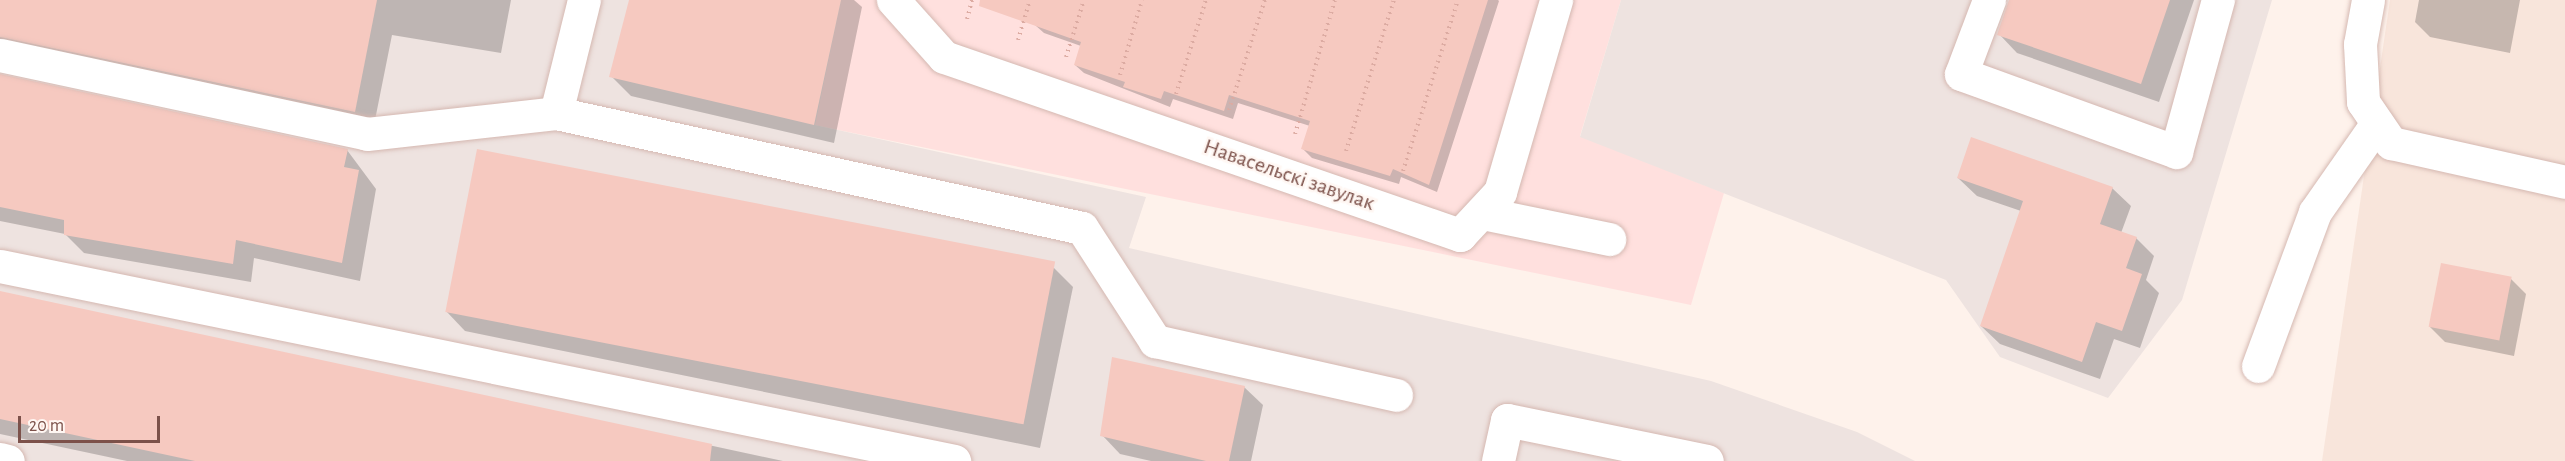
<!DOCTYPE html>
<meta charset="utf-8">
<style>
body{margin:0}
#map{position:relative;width:2565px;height:461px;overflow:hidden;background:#fef2eb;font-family:"Alegreya Sans",sans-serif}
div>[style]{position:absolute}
.residential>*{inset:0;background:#f8e5db}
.commercial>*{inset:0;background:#ffe0de}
.industrial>*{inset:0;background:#eee3e0}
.shadow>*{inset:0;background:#0003}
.building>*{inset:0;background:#f6c9c0;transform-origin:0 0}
.path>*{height:4px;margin-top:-2px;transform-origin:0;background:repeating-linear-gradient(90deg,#dcaba2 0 1.5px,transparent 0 6px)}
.roads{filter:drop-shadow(0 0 2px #d5b8b1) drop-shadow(0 0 2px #d5b8b1)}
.minor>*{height:33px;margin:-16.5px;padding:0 16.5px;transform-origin:16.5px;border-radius:16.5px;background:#fff}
span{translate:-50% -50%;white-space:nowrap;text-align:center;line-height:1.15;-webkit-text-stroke:5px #fff7f3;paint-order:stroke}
.street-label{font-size:22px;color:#7c514a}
.scale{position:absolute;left:18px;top:416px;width:142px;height:27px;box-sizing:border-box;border:3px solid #7c514a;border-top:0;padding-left:8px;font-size:18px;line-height:21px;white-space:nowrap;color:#7c514a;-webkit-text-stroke:4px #fff7f3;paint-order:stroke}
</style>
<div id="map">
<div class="residential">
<i style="clip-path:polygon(2390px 0,2565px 0,2565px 461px,2322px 461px)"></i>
</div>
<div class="commercial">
<i style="clip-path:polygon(841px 0,1621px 0,1580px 136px,1724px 193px,1691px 305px,814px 125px)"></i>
</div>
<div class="industrial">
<i style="clip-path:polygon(0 0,841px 0,815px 125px,1146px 197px,1129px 248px,1711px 381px,1857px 432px,1915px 461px,0 461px)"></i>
<i style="clip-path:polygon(1621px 0,2272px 0,2182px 300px,2108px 398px,2000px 357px,1946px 280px,1580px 137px)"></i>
</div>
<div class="shadow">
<i style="clip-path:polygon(0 0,511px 0,501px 53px,392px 35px,373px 130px,0 69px)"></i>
<i style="clip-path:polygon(631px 0,854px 0,862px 7px,834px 143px,631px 96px,611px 76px)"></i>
<i style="clip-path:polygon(1043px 0,1498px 0,1499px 1px,1437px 192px,1401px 177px,1399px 184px,1312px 158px,1303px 149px,1310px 126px,1238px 103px,1233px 119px,1173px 99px,1170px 107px,1084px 73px,1075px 65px,1081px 46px,1044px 33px,1035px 25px)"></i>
<i style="clip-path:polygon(2011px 0,2194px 0,2159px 102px,2017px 53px,1999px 34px)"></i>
<i style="clip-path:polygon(2419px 0,2520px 0,2510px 53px,2430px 37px,2415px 22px)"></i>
<i style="clip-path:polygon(0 75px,347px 150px,376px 189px,360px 281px,254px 258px,251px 282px,84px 253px,65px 234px,0 221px)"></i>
<i style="clip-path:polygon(1958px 178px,2112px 188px,2131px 206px,2121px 233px,2136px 238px,2154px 256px,2146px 280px,2159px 293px,2140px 348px,2114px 339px,2100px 379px,2000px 344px,1981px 326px,2021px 211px,1977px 196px)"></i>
<i style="clip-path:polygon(1053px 267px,1073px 287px,1040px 448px,465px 331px,446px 311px)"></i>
<i style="clip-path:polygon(2511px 279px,2526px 294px,2514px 356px,2445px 342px,2430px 327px)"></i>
<i style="clip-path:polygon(0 292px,783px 461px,127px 461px,0 434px)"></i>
<i style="clip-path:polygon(1244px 387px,1263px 405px,1251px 461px,1151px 461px,1120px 454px,1102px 435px)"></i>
</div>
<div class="building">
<i style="clip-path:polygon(0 0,377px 0,355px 112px,0 37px)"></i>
<i style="clip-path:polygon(629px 0,841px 0,814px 125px,609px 77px)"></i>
<i style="clip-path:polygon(980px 0,1488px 0,1429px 185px,1393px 169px,1390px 176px,1301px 149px,1310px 121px,1229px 95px,1224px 111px,1164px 91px,1161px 99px,1123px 87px,1125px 82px,1074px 65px,1081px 42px,979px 6px)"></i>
<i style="clip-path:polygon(2009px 0,2170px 0,2141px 84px,1997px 35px)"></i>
<i style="clip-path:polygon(0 74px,348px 149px,344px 167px,359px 170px,342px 263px,236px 240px,233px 264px,64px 235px,64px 220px,0 207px)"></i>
<i style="clip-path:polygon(1971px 137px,2113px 187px,2100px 224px,2137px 237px,2126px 268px,2142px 274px,2122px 331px,2096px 322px,2082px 362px,1980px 326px,2023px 201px,1957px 178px)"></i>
<i style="left:477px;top:149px;width:589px;height:166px;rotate:11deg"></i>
<i style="left:2441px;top:263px;width:72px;height:65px;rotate:11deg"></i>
<i style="clip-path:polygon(0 291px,712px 444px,710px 461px,195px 461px,0 419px)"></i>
<i style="clip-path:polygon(1112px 357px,1245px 386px,1229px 461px,1206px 461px,1100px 436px)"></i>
</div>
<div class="path">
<i style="left:967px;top:19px;width:20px;rotate:-75deg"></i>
<i style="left:1018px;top:40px;width:42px;rotate:-73.3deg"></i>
<i style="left:1066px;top:57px;width:60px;rotate:-72.5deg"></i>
<i style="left:1120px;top:75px;width:78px;rotate:-73.7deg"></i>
<i style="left:1176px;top:94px;width:99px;rotate:-72.3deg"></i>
<i style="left:1229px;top:110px;width:116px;rotate:-71.9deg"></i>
<i style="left:1295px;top:134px;width:140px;rotate:-73.4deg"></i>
<i style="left:1346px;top:151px;width:158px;rotate:-72.4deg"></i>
<i style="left:1403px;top:171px;width:180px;rotate:-72.2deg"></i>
</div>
<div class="roads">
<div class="minor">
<i style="left:893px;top:0;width:76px;rotate:48.2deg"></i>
<i style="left:944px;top:57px;width:546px;rotate:19.03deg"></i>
<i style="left:1460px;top:235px;width:59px;rotate:-47.1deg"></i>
<i style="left:1500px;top:192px;width:200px;rotate:-73.7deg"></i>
<i style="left:1989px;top:0;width:79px;rotate:110.7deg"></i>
<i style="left:1961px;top:74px;width:229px;rotate:19.9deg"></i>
<i style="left:2176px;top:152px;width:158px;rotate:-74.6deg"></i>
<i style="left:2368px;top:0;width:45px;rotate:100.3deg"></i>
<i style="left:2360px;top:44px;width:58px;rotate:87deg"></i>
<i style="left:2363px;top:102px;width:50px;rotate:55.7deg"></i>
<i style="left:2391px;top:143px;width:178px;rotate:12.6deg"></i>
<i style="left:0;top:55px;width:375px;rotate:12.1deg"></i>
<i style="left:367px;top:134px;width:190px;rotate:-6.3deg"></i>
<i style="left:556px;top:113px;width:538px;rotate:12.33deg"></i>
<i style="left:1082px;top:228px;width:135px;rotate:57.1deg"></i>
<i style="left:1155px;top:341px;width:247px;rotate:12.6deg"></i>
<i style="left:556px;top:113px;width:116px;rotate:-76.1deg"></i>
<i style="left:1482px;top:213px;width:130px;rotate:11.6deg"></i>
<i style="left:0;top:266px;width:974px;rotate:11.55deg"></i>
<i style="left:2258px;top:366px;width:164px;rotate:-69.7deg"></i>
<i style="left:2315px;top:212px;width:108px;rotate:-55.1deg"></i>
<i style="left:0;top:459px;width:8px;rotate:14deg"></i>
<i style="left:1498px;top:461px;width:42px;rotate:-77.6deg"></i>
<i style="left:1507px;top:420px;width:204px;rotate:11.6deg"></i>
</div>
</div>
<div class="street-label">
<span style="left:1289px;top:175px;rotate:19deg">Навасельскі завулак</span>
</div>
<div class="scale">20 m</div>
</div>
